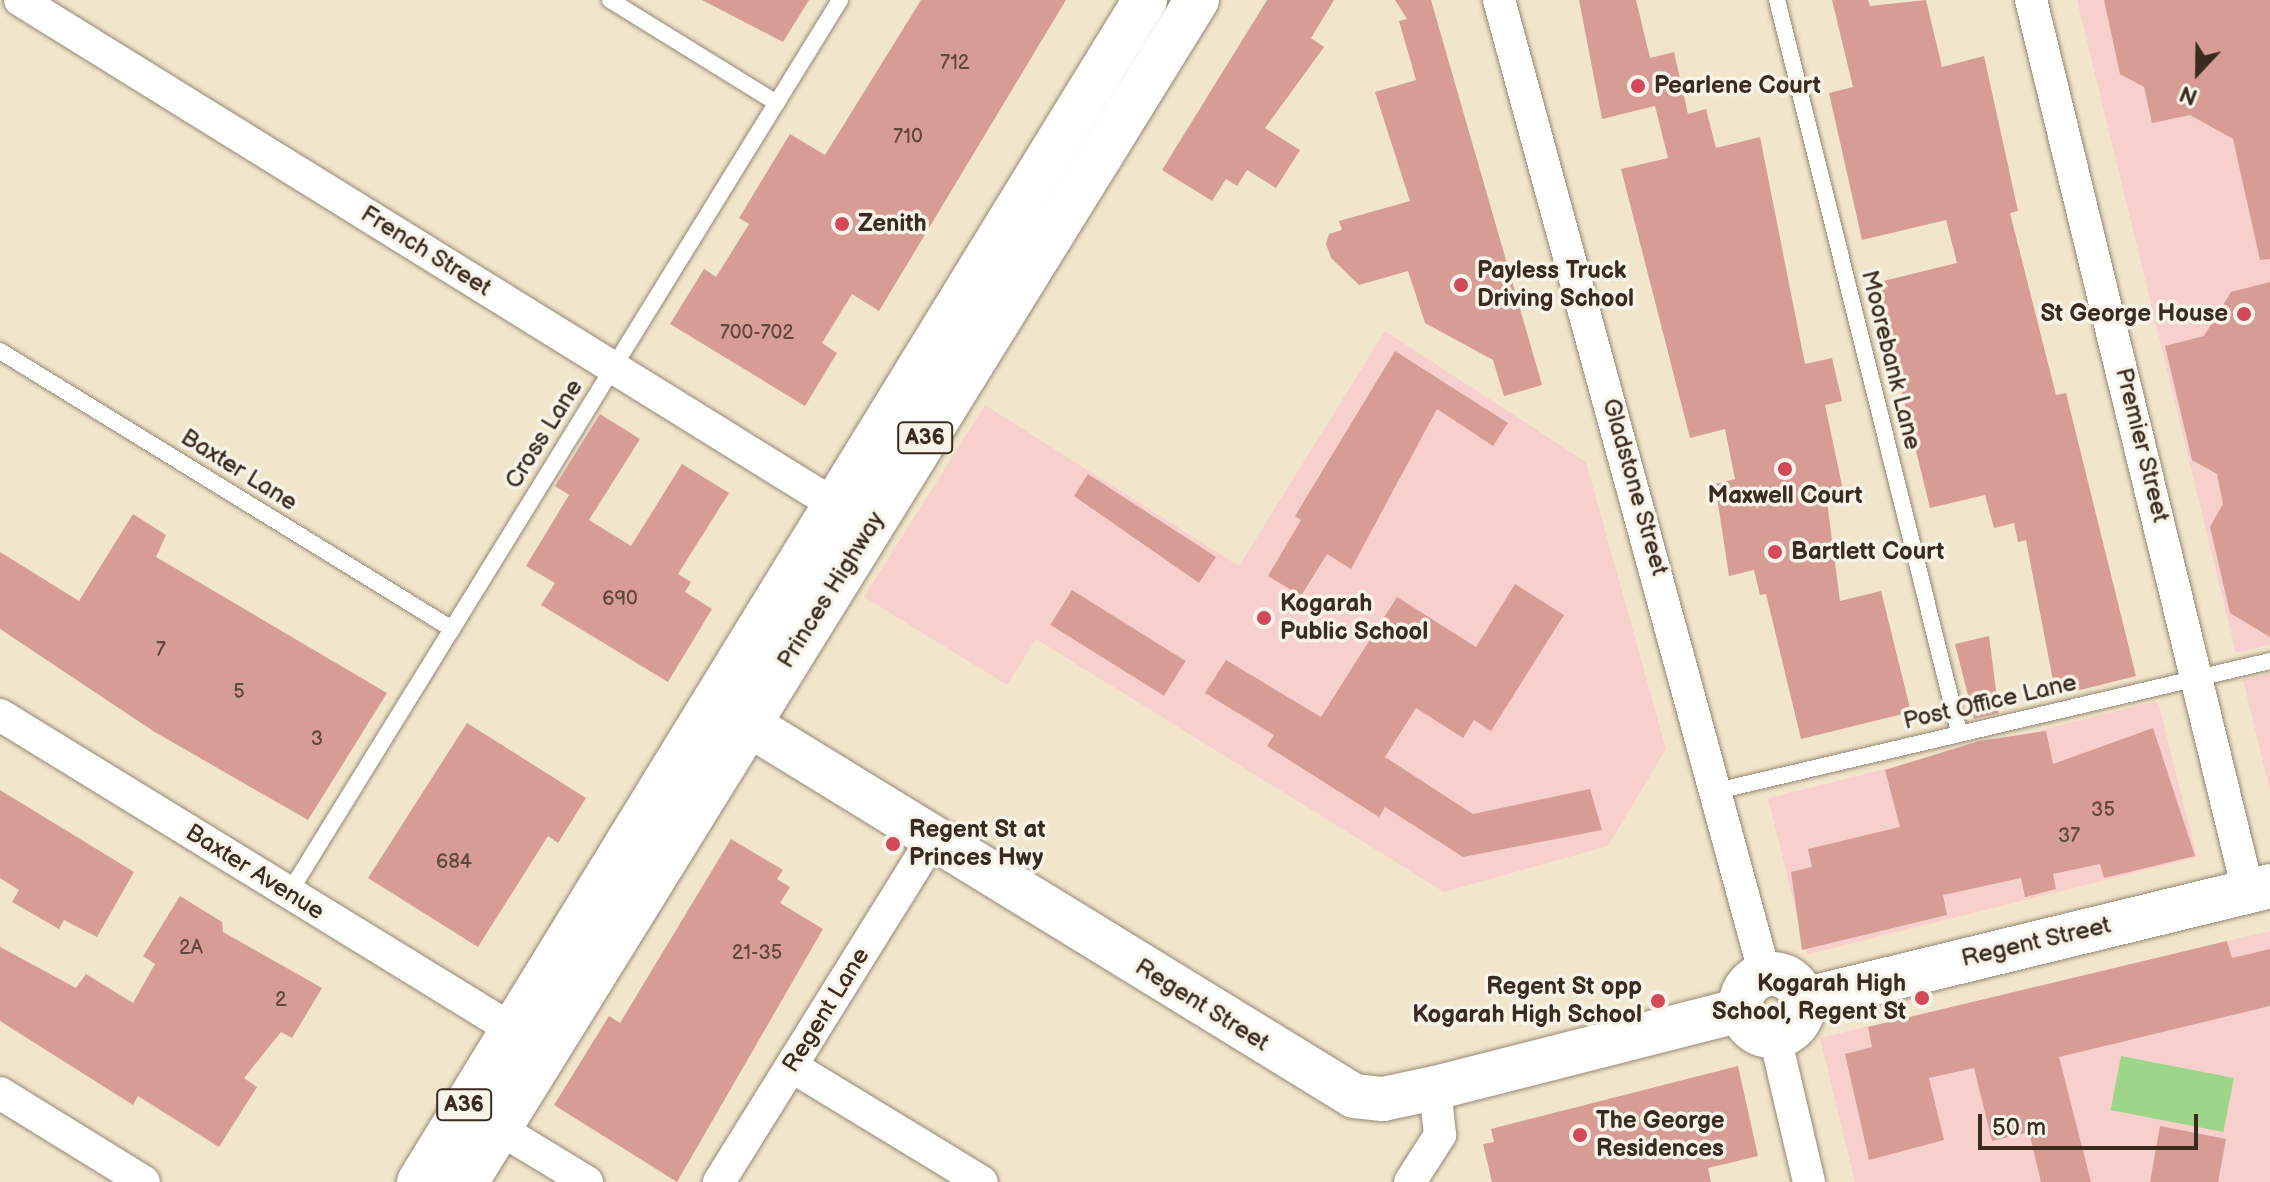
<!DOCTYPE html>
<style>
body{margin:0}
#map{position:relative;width:2270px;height:1182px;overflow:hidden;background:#f1e5cb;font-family:"Balsamiq Sans",sans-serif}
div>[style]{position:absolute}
.built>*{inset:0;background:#f7d0ce;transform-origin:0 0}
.green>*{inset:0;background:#9dd689;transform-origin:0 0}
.building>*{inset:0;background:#d79d95;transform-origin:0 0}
.roads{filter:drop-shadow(0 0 2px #968874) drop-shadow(0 0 2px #968874)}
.service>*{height:16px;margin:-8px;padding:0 8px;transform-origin:8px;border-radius:8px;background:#fff}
.minor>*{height:32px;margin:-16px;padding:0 16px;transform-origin:16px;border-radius:16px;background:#fff}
.secondary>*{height:44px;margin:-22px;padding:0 22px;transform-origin:22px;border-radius:22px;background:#fff}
.secondary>.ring{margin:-22px;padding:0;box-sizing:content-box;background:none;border:44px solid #fff;border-radius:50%}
.trunk>*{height:44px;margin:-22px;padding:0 22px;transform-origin:22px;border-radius:22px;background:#fff}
.dots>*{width:22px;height:22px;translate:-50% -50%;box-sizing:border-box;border:4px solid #f7f3e8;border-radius:50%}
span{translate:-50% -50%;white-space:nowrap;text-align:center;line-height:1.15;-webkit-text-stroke:7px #f7f3e8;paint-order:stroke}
.number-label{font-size:20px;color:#62473c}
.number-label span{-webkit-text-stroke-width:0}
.shield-label span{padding:2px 6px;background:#f7f3e8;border:2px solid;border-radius:6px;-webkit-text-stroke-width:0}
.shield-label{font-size:22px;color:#3b2a1e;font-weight:700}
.poi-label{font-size:24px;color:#3b2a1e;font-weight:700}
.left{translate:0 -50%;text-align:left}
.right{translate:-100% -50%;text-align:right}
.street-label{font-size:24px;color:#3b2a1e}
.north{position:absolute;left:2158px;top:32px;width:80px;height:80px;-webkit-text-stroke:6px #f7f3e8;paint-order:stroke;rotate:202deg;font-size:22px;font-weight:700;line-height:32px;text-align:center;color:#3b2a1e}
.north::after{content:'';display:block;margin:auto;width:28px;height:36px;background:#3b2a1e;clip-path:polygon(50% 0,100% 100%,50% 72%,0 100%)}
.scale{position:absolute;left:1978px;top:1114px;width:220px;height:36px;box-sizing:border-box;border:4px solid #3b2a1e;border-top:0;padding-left:10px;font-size:24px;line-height:28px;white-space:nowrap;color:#3b2a1e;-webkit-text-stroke:6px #f7f3e8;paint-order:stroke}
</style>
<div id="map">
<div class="built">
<i style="clip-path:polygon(2077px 0,2270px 0,2270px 645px,2236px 653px)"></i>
<i style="clip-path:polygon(1385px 331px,1586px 462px,1666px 749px,1608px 846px,1444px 892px,1036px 639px,1007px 685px,864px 597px,985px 405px,1239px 566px)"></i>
<i style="clip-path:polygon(2270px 673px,2270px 791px,2243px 680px)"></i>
<i style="left:2158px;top:701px;width:161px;height:402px;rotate:76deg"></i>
<i style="clip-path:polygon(2270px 931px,2270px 1182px,1855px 1182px,1820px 1038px)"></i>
</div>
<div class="green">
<i style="left:2121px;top:1056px;width:115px;height:55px;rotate:11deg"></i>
</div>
<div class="building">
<i style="clip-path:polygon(702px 0,809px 0,783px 42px)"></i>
<i style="clip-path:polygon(921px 0,1066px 0,879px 311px,852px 294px,822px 343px,837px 353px,805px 406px,670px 324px,704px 269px,716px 277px,749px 224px,739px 218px,790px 134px,825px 155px)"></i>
<i style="clip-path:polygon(1267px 0,1334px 0,1311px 38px,1324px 47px,1265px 128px,1300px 150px,1276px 188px,1247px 170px,1237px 186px,1226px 179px,1212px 201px,1162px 170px)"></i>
<i style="clip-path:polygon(1395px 0,1431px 0,1542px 385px,1504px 396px,1493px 360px,1425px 323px,1408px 271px,1359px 285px,1331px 258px,1326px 244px,1329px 234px,1342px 230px,1339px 221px,1410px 201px,1375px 92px,1416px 80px,1399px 21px,1407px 19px)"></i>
<i style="clip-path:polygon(1579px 0,1636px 0,1650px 58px,1674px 52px,1688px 114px,1706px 109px,1716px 148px,1760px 137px,1805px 364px,1832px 358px,1842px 401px,1825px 405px,1843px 490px,1826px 494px,1840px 601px,1881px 591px,1911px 712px,1801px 739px,1766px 594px,1760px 595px,1754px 570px,1729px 576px,1715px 484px,1735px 479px,1725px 429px,1690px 438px,1621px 169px,1668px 158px,1655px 106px,1602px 119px)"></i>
<i style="clip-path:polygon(1832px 0,1868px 0,1870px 6px,1926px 0,1942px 67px,1984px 56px,2018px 211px,2010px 213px,2056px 395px,2066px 393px,2136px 676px,2056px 696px,2026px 540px,2018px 542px,2014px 523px,1994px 528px,1985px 495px,1930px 508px,1875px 283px,1957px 263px,1946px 220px,1862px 240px,1829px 93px,1853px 87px)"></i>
<i style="clip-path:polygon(2104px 0,2270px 0,2270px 259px,2260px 260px,2233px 139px,2190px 115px,2152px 123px,2144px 87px,2120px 74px)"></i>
<i style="clip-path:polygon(2270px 282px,2270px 637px,2230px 613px,2210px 527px,2223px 504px,2217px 474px,2192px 460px,2165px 346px,2204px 336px,2231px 292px)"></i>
<i style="clip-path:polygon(1395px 351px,1508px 423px,1493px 446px,1437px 409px,1351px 569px,1327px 554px,1301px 596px,1268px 576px,1301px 520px,1295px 516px)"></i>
<i style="clip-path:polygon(600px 414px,640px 439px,589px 520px,631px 546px,682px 464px,729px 493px,678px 574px,691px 582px,685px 592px,712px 609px,668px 682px,541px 605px,555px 583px,526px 566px,569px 495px,555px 486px)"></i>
<i style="clip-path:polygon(1088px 474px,1216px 557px,1199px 583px,1074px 496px)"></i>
<i style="clip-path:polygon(133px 514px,166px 535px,156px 557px,387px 693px,308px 820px,153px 731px,0 629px,0 552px,79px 601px)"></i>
<i style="clip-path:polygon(1515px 584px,1564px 615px,1491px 731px,1474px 720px,1463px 738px,1416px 708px,1385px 757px,1473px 814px,1590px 789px,1602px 830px,1463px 857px,1385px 807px,1379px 817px,1267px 746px,1274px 735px,1205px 693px,1226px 660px,1321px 717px,1397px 597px,1476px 647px)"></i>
<i style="left:1072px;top:590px;width:134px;height:41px;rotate:32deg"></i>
<i style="clip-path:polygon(1989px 636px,1999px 713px,1974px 719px,1955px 644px)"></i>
<i style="clip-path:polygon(467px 723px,586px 798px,558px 843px,548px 836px,478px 947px,368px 878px)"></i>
<i style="clip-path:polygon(2153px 728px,2195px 856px,2104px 878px,2100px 864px,2053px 874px,2056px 889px,2025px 897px,2021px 878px,1943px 895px,1947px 915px,1802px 950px,1791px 872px,1812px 867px,1808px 849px,1900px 827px,1885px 770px,1979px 741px,2046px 731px,2053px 764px)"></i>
<i style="clip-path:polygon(0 790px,134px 872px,97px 937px,64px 920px,59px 929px,12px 902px,19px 890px,0 878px)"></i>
<i style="clip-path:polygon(731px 839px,783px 870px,777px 879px,790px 887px,780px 903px,823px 929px,677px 1182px,554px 1105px,609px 1016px,620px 1023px)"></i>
<i style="clip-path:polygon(180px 896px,222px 922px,223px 932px,322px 988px,292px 1038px,281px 1032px,244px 1078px,257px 1087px,219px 1147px,138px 1096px,133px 1105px,0 1021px,0 947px,76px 988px,86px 974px,133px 1003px,155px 964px,143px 956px)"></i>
<i style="clip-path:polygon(2227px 941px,2232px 958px,2270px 949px,2270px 1006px,2059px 1057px,2091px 1182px,2041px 1182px,2029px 1132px,1992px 1141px,1974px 1068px,1929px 1078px,1944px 1140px,1869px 1160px,1845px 1054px,1872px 1047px,1868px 1027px)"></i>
<i style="clip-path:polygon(1738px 1066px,1758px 1156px,1708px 1168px,1711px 1182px,1492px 1182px,1483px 1144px,1494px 1142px,1491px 1129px)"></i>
<i style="clip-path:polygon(2160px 1126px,2226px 1139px,2218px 1182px,2150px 1182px)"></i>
</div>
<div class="roads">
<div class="service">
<i style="left:610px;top:0;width:196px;rotate:31.7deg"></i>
<i style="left:1777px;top:0;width:754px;rotate:76.04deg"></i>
<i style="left:0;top:351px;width:531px;rotate:31.59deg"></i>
<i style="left:1721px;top:790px;width:564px;rotate:-13.22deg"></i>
<i style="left:289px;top:893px;width:1049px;rotate:-58.32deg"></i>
</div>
<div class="minor">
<i style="left:20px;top:0;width:955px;rotate:31.78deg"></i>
<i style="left:1499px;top:0;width:1011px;rotate:74.74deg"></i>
<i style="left:2031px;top:0;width:917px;rotate:76.31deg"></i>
<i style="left:0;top:715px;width:598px;rotate:31.54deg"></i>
<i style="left:1775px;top:1037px;width:149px;rotate:76.8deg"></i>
<i style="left:791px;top:1066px;width:223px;rotate:31.3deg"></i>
<i style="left:0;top:1093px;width:169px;rotate:31.7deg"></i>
<i style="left:498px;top:1128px;width:104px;rotate:31.2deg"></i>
<i style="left:719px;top:1182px;width:405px;rotate:-58.1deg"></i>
<i style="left:1410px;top:1182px;width:56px;rotate:-57.4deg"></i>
<i style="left:1440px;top:1135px;width:47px;rotate:-96.1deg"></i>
</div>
<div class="secondary">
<i style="left:717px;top:705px;width:747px;rotate:31.54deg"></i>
<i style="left:1354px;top:1096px;width:29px;rotate:6deg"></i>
<i style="left:1383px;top:1099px;width:53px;rotate:-11.9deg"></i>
<i style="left:1435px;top:1088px;width:316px;rotate:-14.3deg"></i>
<i class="ring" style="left:1741px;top:974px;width:18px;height:18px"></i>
<i style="left:1803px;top:1000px;width:481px;rotate:-13.7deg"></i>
</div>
<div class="trunk">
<i style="left:419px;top:1182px;width:1387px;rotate:-58.44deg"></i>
<i style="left:466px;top:1182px;width:1390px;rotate:-58.27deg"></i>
</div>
</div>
<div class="dots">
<i style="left:1638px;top:86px;background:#d1495b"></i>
<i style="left:842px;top:224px;background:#d1495b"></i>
<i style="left:1461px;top:285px;background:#d1495b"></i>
<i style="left:2244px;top:314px;background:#d1495b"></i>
<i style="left:1785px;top:469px;background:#d1495b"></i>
<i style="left:1775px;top:552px;background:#d1495b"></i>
<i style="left:1264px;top:618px;background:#d1495b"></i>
<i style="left:893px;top:844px;background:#d1495b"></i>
<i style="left:1922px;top:998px;background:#d1495b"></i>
<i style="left:1658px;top:1001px;background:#d1495b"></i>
<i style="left:1580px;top:1135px;background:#d1495b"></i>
</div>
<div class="number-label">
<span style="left:955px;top:63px">712</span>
<span style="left:908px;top:137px">710</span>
<span style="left:757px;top:333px">700-702</span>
<span style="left:620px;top:599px">690</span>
<span style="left:161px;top:650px">7</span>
<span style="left:239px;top:692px">5</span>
<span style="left:317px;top:739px">3</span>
<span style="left:2103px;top:810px">35</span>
<span style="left:2069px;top:836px">37</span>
<span style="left:454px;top:862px">684</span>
<span style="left:191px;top:948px">2A</span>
<span style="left:757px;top:953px">21-35</span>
<span style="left:281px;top:1000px">2</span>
</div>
<div class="shield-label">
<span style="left:925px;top:438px">A36</span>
<span style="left:464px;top:1105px">A36</span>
</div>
<div class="poi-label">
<span class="left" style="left:1654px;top:86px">Pearlene Court</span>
<span class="left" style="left:858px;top:224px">Zenith</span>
<span class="left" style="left:1477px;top:285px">Payless Truck<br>Driving School</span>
<span class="right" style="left:2228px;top:314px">St George House</span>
<span style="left:1785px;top:496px">Maxwell Court</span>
<span class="left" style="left:1791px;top:552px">Bartlett Court</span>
<span class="left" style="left:1280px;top:618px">Kogarah<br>Public School</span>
<span class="left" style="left:909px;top:844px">Regent St at<br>Princes Hwy</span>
<span class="right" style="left:1906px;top:998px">Kogarah High<br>School, Regent St</span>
<span class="right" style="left:1642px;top:1001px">Regent St opp<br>Kogarah High School</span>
<span class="left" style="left:1596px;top:1135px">The George<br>Residences</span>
</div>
<div class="street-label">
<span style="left:426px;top:251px;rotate:32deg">French Street</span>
<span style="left:1891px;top:360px;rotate:76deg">Moorebank Lane</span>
<span style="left:544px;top:434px;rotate:-58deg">Cross Lane</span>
<span style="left:2142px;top:445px;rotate:76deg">Premier Street</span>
<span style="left:239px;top:470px;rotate:32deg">Baxter Lane</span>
<span style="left:1635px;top:487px;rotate:74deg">Gladstone Street</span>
<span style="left:831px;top:590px;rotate:-58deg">Princes Highway</span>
<span style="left:1990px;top:702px;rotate:-13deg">Post Office Lane</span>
<span style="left:255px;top:872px;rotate:32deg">Baxter Avenue</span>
<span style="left:2036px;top:942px;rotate:-13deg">Regent Street</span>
<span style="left:1202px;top:1005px;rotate:32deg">Regent Street</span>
<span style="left:826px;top:1010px;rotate:-58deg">Regent Lane</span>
</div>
<div class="north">N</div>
<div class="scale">50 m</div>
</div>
